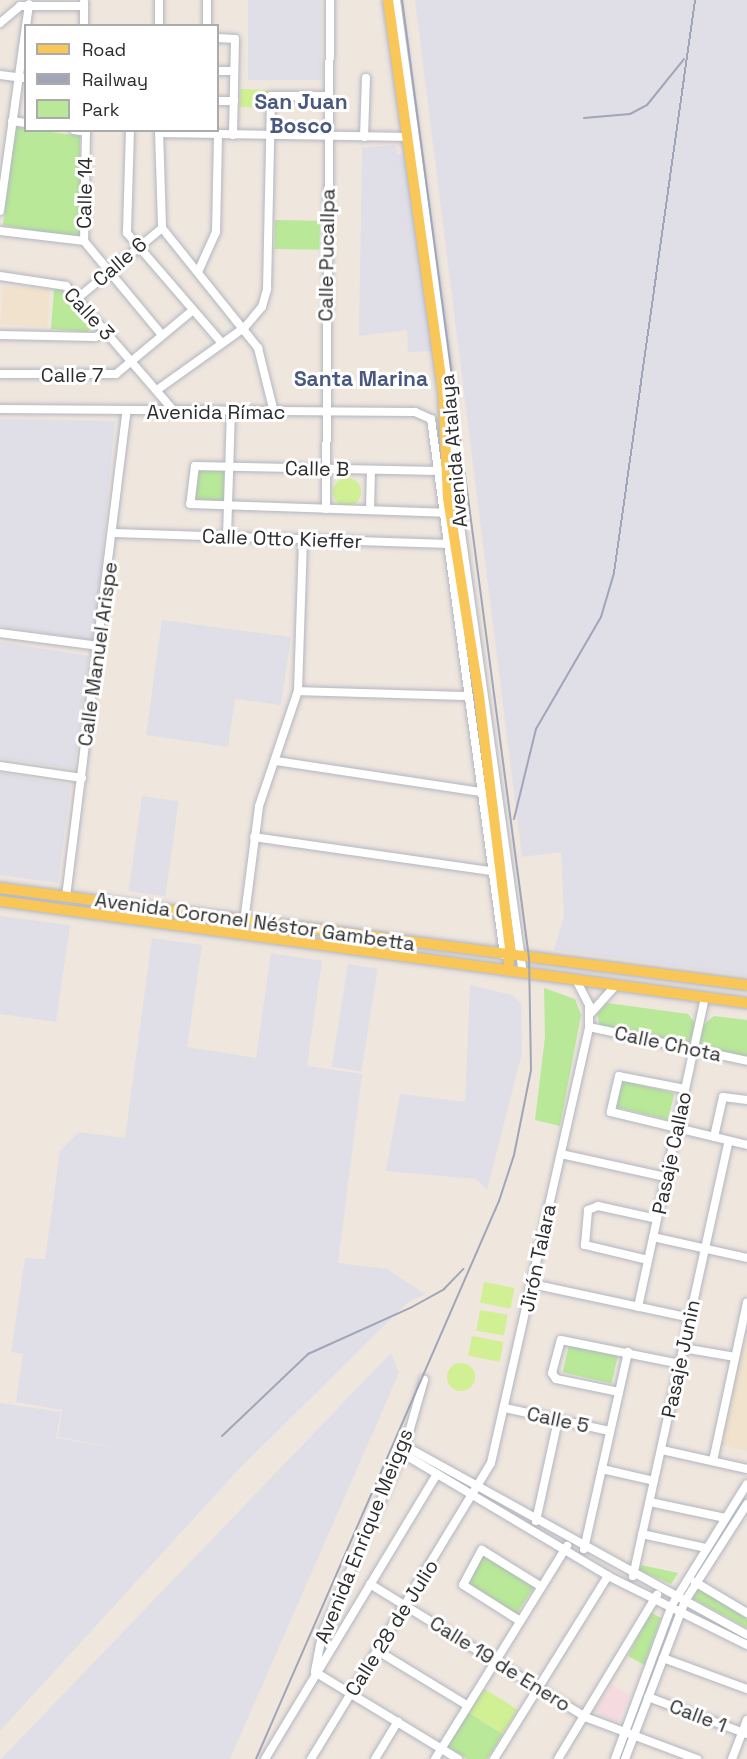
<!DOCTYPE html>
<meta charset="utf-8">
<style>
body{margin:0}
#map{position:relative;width:747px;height:1759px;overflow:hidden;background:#efe6de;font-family:"Space Grotesk",sans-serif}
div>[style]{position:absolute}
.industrial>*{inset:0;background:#e0dfe7;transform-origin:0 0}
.education>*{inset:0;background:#f1e2cd;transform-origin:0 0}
.medical>*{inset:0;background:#f5dbdf}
.green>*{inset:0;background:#b9e898;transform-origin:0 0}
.pitch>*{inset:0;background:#d0f093;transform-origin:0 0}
.round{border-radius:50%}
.roads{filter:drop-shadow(0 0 2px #b2b6c1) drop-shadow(0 0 2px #b2b6c1)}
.minor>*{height:8px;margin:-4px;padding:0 4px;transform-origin:4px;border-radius:4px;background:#fff}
.major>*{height:10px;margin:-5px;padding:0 5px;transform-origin:5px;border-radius:5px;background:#f9c758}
.rail>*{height:2px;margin:-1px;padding:0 1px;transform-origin:1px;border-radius:1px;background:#a0a5b8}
span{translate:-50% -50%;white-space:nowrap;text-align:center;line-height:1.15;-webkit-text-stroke:6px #fff;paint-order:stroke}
.street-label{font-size:20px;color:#2c2c2c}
.neighbourhood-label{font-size:21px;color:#495880;font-weight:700}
.legend{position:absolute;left:24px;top:24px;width:195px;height:108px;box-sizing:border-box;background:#fff;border:2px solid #ababab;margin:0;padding:8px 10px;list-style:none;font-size:18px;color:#2c2c2c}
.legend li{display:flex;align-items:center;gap:12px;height:30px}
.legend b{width:30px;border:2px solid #ababab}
</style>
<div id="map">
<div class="industrial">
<i style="left:248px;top:0;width:73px;height:80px"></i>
<i style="clip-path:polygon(415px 0,747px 0,747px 976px,554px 950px,564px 916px,561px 852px,522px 857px)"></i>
<i style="clip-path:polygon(396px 145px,397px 154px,406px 156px,433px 351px,408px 352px,407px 330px,359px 336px,362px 148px)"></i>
<i style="clip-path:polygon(0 419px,115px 421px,94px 640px,0 626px)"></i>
<i style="clip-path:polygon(162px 620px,291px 637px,281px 705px,235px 699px,228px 747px,146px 735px)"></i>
<i style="clip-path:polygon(0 642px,89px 656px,74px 769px,0 758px)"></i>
<i style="clip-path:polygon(0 773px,71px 785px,58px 883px,0 875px)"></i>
<i style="left:142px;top:796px;width:37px;height:96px;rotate:8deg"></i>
<i style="clip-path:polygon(0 916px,70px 925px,56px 1022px,0 1014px)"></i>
<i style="clip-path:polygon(152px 938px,202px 945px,187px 1047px,256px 1058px,271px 953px,322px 961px,307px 1066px,362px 1074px,338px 1263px,387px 1269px,425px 1294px,407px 1303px,238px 1470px,0 1731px,0 1403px,61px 1412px,56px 1438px,134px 1451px,58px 1437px,62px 1410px,16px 1402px,23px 1354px,11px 1352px,25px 1258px,45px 1259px,60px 1151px,79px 1132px,125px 1138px)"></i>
<i style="left:348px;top:964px;width:30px;height:104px;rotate:9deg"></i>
<i style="clip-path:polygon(470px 985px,512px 995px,521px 1003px,522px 1053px,487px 1190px,476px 1179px,386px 1171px,400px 1094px,465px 1102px)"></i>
<i style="clip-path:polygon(391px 1353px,399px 1373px,230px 1759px,1px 1759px)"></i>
</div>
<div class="education">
<i style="left:3px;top:286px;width:47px;height:38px;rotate:4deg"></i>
<i style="clip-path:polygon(747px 1330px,747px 1451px,720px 1445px)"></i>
</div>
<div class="medical">
<i style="clip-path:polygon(611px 1684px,630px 1696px,617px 1723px,594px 1711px)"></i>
</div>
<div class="green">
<i style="clip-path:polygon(15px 127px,80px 136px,80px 239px,3px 225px)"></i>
<i style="left:275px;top:220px;width:45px;height:29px;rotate:1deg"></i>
<i style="clip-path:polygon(54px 289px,62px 290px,92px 328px,87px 332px,51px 329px)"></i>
<i style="left:196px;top:471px;width:28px;height:33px"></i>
<i style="clip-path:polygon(544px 988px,575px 999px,581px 1015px,560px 1126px,535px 1120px,545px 1037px)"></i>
<i style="clip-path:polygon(607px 1003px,688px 1014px,695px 1023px,690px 1043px,600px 1026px,597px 1014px)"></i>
<i style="clip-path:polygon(714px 1016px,747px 1020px,747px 1059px,699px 1047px,703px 1025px)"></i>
<i style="left:620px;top:1080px;width:56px;height:27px;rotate:14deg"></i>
<i style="left:569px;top:1345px;width:50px;height:28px;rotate:13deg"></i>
<i style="left:485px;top:1554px;width:59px;height:34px;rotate:33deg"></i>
<i style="clip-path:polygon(641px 1565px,678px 1573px,671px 1584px,639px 1570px)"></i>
<i style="clip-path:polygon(698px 1588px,747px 1619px,747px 1628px,692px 1598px)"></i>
<i style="clip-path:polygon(650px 1612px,661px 1618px,644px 1665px,628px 1656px)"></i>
<i style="clip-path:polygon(468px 1712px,503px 1734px,487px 1759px,467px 1759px,447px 1746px)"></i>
</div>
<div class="pitch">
<i style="left:240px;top:89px;width:29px;height:18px;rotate:2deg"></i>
<i class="round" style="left:333px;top:478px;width:28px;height:28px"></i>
<i style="left:484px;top:1282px;width:31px;height:21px;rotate:11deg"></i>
<i style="left:480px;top:1310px;width:28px;height:21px;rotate:10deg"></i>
<i style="left:472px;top:1336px;width:32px;height:20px;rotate:11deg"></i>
<i class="round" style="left:447px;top:1363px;width:28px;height:28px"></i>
<i style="left:483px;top:1688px;width:41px;height:28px;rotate:32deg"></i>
</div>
<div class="roads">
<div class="minor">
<i style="left:396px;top:0;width:392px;rotate:82.1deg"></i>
<i style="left:450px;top:388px;width:95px;rotate:87.6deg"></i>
<i style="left:454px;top:483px;width:495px;rotate:82deg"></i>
<i style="left:84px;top:2px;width:24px;rotate:90deg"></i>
<i style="left:0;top:23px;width:26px;rotate:-40deg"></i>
<i style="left:20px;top:6px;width:64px"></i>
<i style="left:26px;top:26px;width:22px;rotate:-82deg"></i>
<i style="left:159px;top:26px;width:26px;rotate:-90deg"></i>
<i style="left:207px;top:26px;width:26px;rotate:-90deg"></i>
<i style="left:218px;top:38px;width:17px;rotate:3deg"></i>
<i style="left:235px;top:39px;width:96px;rotate:91.2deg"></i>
<i style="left:218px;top:71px;width:16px"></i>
<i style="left:0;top:75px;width:26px;rotate:7deg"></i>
<i style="left:218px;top:101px;width:16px"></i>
<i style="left:12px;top:121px;width:14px;rotate:8deg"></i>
<i style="left:74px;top:130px;width:12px;rotate:9deg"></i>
<i style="left:86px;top:130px;width:111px;rotate:91deg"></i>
<i style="left:84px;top:241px;width:122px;rotate:50.3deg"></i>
<i style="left:130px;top:130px;width:103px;rotate:91.7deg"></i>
<i style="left:127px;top:233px;width:145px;rotate:49.2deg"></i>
<i style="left:159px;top:130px;width:98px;rotate:88.2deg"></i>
<i style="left:162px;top:228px;width:154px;rotate:51.3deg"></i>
<i style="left:258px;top:348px;width:66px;rotate:76deg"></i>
<i style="left:159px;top:133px;width:249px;rotate:0.9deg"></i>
<i style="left:364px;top:137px;width:59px;rotate:-88.1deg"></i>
<i style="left:0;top:211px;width:186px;rotate:-82deg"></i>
<i style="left:0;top:231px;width:85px;rotate:6.8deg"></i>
<i style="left:198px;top:272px;width:44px;rotate:-65.8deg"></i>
<i style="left:216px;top:232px;width:98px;rotate:-88.8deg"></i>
<i style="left:0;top:276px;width:67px;rotate:8.6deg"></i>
<i style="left:66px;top:286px;width:165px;rotate:49.2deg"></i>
<i style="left:79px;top:297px;width:108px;rotate:-39.7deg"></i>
<i style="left:0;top:335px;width:95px;rotate:1.2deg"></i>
<i style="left:95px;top:337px;width:13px;rotate:-23deg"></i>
<i style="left:0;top:374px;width:116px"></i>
<i style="left:116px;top:374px;width:100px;rotate:-39.7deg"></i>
<i style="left:157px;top:390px;width:108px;rotate:-35.6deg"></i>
<i style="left:245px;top:327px;width:26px;rotate:-50deg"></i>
<i style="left:262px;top:307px;width:19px;rotate:-74deg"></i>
<i style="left:267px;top:289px;width:193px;rotate:-88.8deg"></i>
<i style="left:271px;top:96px;width:57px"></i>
<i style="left:0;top:409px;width:415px;rotate:0.4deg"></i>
<i style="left:415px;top:412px;width:17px;rotate:24deg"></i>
<i style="left:431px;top:419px;width:541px;rotate:82.24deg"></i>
<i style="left:439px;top:471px;width:244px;rotate:-178.8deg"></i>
<i style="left:195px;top:466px;width:38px;rotate:97deg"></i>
<i style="left:190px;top:504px;width:254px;rotate:2deg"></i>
<i style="left:326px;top:509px;width:509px;rotate:-89.55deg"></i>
<i style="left:370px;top:510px;width:40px;rotate:-88.6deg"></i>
<i style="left:114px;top:533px;width:335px;rotate:1.9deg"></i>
<i style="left:227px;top:537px;width:125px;rotate:-88.2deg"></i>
<i style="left:0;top:633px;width:100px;rotate:7.5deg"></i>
<i style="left:298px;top:691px;width:171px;rotate:1.7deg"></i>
<i style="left:276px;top:761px;width:207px;rotate:8.6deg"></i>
<i style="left:0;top:766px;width:83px;rotate:8.3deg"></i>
<i style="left:254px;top:837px;width:239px;rotate:8.2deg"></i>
<i style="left:66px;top:897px;width:489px;rotate:-82.9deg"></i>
<i style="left:244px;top:922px;width:117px;rotate:-82.6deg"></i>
<i style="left:259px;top:806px;width:121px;rotate:-71.3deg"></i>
<i style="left:298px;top:691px;width:152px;rotate:-88.1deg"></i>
<i style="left:590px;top:1014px;width:38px;rotate:-48deg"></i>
<i style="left:589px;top:1027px;width:162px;rotate:12.1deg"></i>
<i style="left:685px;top:1089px;width:67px;rotate:-168.9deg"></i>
<i style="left:619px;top:1076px;width:37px;rotate:103deg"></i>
<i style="left:611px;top:1112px;width:140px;rotate:13.6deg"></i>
<i style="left:714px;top:1137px;width:41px;rotate:-77.3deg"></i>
<i style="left:723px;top:1097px;width:24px;rotate:7deg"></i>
<i style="left:561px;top:1154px;width:107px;rotate:12.4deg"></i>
<i style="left:653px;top:1237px;width:96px;rotate:12.6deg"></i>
<i style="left:648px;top:1260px;width:65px;rotate:-166.6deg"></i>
<i style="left:585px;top:1245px;width:35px;rotate:-85deg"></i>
<i style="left:588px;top:1210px;width:11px;rotate:-22deg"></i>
<i style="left:598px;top:1206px;width:60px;rotate:12.4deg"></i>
<i style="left:532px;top:1284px;width:162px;rotate:12.1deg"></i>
<i style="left:638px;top:1307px;width:316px;rotate:-77.8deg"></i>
<i style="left:683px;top:1348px;width:53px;rotate:9.8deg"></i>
<i style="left:619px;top:1392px;width:64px;rotate:-168.3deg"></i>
<i style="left:556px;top:1379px;width:7px;rotate:-124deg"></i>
<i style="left:552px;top:1373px;width:34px;rotate:-75deg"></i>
<i style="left:561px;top:1340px;width:121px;rotate:11.4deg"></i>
<i style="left:505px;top:1408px;width:107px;rotate:12.4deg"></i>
<i style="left:405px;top:1446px;width:391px;rotate:28.9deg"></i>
<i style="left:662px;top:1450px;width:87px;rotate:12.6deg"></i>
<i style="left:402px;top:1453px;width:240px;rotate:30.8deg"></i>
<i style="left:608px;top:1576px;width:155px;rotate:26.4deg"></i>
<i style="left:713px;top:1461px;width:162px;rotate:-77.9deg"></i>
<i style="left:602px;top:1469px;width:53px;rotate:13deg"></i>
<i style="left:650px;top:1502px;width:77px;rotate:12deg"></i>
<i style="left:536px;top:1521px;width:103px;rotate:-77.7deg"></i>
<i style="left:642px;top:1534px;width:66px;rotate:12.3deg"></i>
<i style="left:584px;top:1549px;width:202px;rotate:-77.4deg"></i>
<i style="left:633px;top:1576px;width:445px;rotate:-77.6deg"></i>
<i style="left:695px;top:1582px;width:61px;rotate:30.8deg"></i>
<i style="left:370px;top:1584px;width:253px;rotate:31.7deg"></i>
<i style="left:585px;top:1717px;width:120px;rotate:20.6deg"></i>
<i style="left:520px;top:1621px;width:67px;rotate:-147.7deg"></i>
<i style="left:463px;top:1585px;width:40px;rotate:-62deg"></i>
<i style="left:482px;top:1550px;width:70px;rotate:31.7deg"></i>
<i style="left:378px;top:1651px;width:105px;rotate:31.4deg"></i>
<i style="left:663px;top:1658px;width:90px;rotate:20.3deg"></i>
<i style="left:315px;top:1671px;width:37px;rotate:-79deg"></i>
<i style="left:322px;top:1635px;width:206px;rotate:-66.3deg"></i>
<i style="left:405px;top:1446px;width:69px;rotate:-73.9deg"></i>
<i style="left:315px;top:1672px;width:167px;rotate:31.3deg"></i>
<i style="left:648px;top:1697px;width:106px;rotate:20.5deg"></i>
<i style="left:265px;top:1759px;width:333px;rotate:-58.9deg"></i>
<i style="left:311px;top:1759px;width:346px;rotate:-58.7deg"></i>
<i style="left:491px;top:1463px;width:447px;rotate:-77.3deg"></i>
<i style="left:589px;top:1027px;width:22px;rotate:-90deg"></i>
<i style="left:589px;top:1005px;width:27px;rotate:-117deg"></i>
<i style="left:375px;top:1759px;width:44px;rotate:-58.8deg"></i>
<i style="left:435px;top:1759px;width:251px;rotate:-58.2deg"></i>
<i style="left:494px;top:1759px;width:216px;rotate:-58.1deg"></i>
<i style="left:558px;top:1759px;width:192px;rotate:-58.9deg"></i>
<i style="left:615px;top:1759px;width:164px;rotate:-69.7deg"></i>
<i style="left:672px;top:1605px;width:142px;rotate:-58.2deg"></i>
<i style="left:625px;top:1759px;width:169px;rotate:-69.2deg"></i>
<i style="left:685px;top:1601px;width:115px;rotate:-57.4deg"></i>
<i style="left:732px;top:1759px;width:42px;rotate:-69deg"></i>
</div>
<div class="major">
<i style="left:388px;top:0;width:393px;rotate:82deg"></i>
<i style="left:443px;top:389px;width:109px;rotate:87.4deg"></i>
<i style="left:448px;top:498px;width:200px;rotate:81.1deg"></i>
<i style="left:479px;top:696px;width:255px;rotate:83deg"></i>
<i style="left:510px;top:949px;width:22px;rotate:95deg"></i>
<i style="left:0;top:888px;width:753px;rotate:7.4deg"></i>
<i style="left:0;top:901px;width:754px;rotate:7.78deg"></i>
</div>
</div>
<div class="rail">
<i style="left:584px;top:118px;width:46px;rotate:-5deg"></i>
<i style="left:630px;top:114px;width:19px;rotate:-28deg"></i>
<i style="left:647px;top:105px;width:59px;rotate:-51.2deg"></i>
<i style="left:514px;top:819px;width:93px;rotate:-76.3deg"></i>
<i style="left:536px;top:729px;width:129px;rotate:-59.9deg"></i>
<i style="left:601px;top:617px;width:46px;rotate:-73.5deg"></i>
<i style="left:614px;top:573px;width:579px;rotate:-81.95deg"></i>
<i style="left:222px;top:1436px;width:119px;rotate:-43.6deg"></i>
<i style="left:308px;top:1354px;width:114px;rotate:-24.3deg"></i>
<i style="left:412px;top:1307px;width:37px;rotate:-29deg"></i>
<i style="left:444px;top:1289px;width:28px;rotate:-46deg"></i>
<i style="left:256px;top:1759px;width:609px;rotate:-66.47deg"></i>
<i style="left:499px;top:1201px;width:48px;rotate:-71.9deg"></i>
<i style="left:514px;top:1155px;width:87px;rotate:-78.7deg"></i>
<i style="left:531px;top:1070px;width:112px;rotate:-91deg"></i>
<i style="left:529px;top:958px;width:966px;rotate:-97.55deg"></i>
</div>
<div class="street-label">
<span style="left:85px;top:193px;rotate:-89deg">Calle 14</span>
<span style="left:327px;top:255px;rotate:-89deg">Calle Pucallpa</span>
<span style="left:120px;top:262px;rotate:-41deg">Calle 6</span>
<span style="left:89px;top:314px;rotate:47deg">Calle 3</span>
<span style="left:72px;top:375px">Calle 7</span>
<span style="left:216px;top:412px">Avenida Rímac</span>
<span style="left:454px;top:451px;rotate:-95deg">Avenida Atalaya</span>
<span style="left:317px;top:469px;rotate:1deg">Calle B</span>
<span style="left:282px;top:539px;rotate:2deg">Calle Otto Kieffer</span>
<span style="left:98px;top:654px;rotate:-82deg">Calle Manuel Arispe</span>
<span style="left:255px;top:922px;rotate:8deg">Avenida Coronel Néstor Gambetta</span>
<span style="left:668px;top:1044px;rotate:12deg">Calle Chota</span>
<span style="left:672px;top:1153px;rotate:-78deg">Pasaje Callao</span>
<span style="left:538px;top:1258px;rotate:-78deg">Jirón Talara</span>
<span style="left:681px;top:1359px;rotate:-78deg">Pasaje Junin</span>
<span style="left:558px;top:1420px;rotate:12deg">Calle 5</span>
<span style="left:364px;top:1536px;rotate:-68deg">Avenida Enrique Meiggs</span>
<span style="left:392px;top:1628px;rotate:-58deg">Calle 28 de Julio</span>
<span style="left:500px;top:1664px;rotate:32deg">Calle 19 de Enero</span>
<span style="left:698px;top:1716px;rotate:21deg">Calle 1</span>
</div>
<div class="neighbourhood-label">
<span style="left:301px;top:114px">San Juan<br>Bosco</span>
<span style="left:361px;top:379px">Santa Marina</span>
</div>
<ul class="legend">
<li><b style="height:8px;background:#f9c758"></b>Road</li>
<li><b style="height:8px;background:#a0a5b8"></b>Railway</li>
<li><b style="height:16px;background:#b9e898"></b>Park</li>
</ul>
</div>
